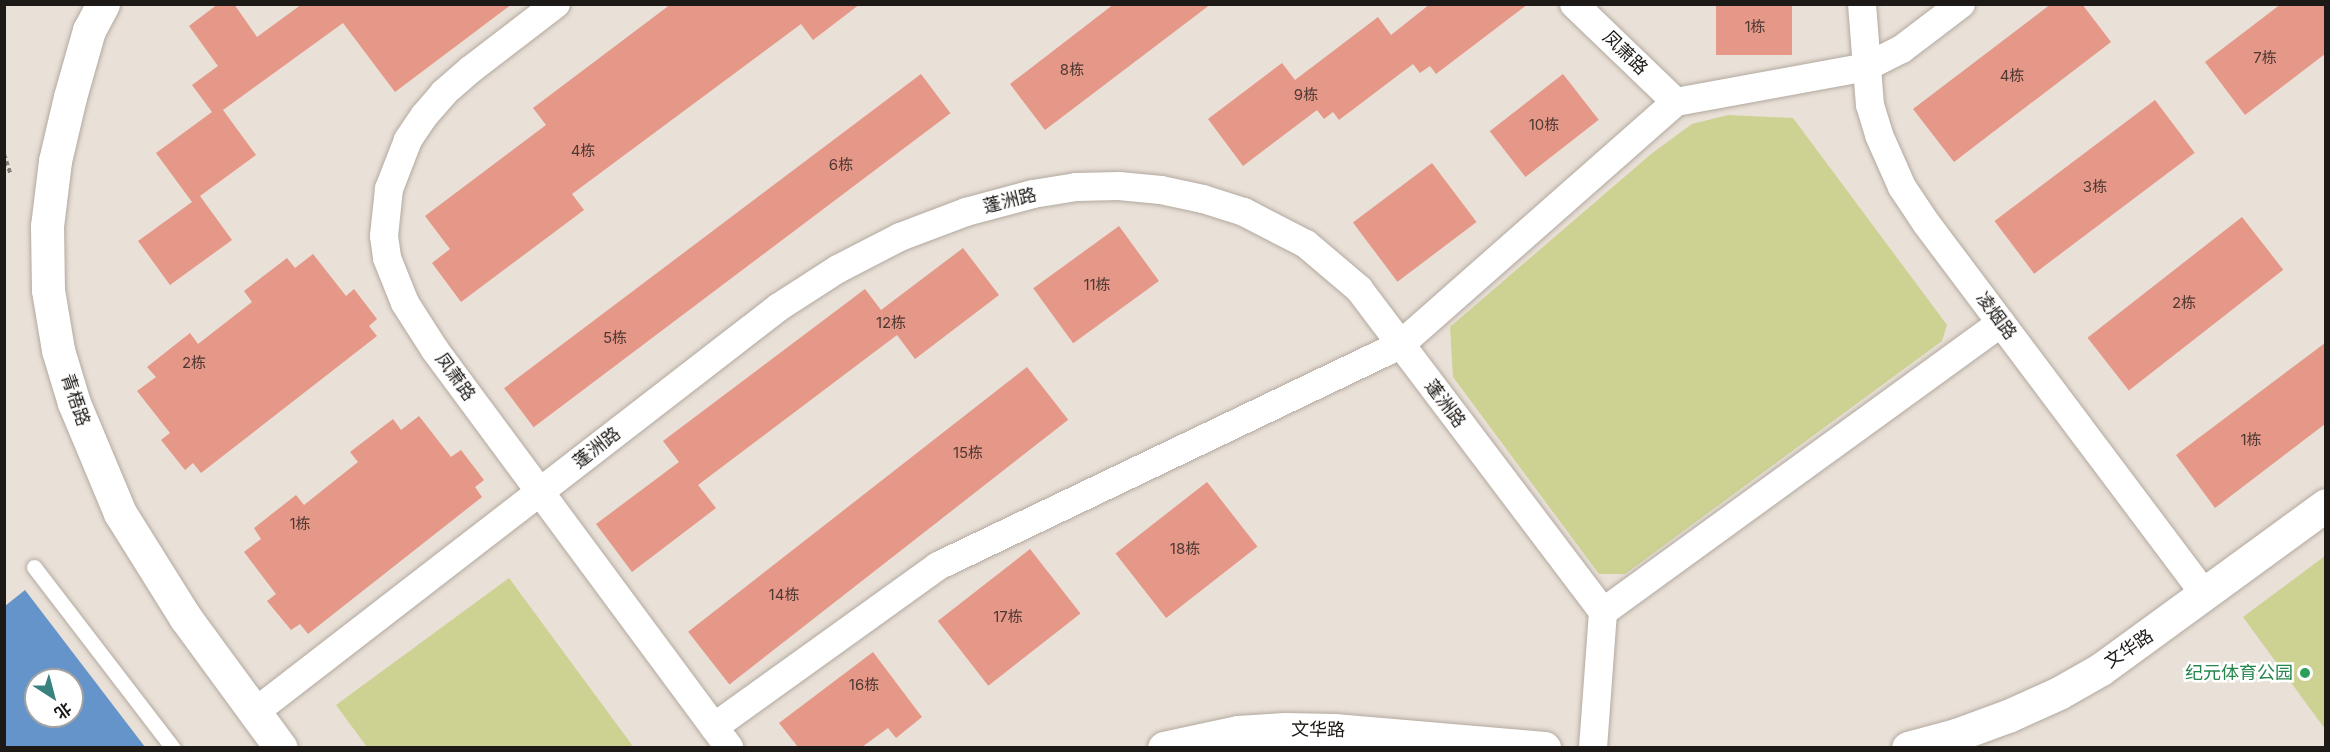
<!DOCTYPE html>
<meta charset="utf-8">
<style>
body{margin:0}
#map{position:relative;width:2330px;height:752px;overflow:hidden;background:#e9e0d7;font-family:Inter,"Noto Sans SC",sans-serif}
div>[style]{position:absolute}
.green>*{inset:0;background:#cdd192}
.water>*{inset:0;background:#6494ca}
.building>*{inset:0;background:#e59788;transform-origin:0 0}
.path>*{height:4px;margin-top:-2px;transform-origin:0;background:repeating-linear-gradient(90deg,#88827c 0 4.5px,transparent 0 7.5px)}
.roads{filter:drop-shadow(0 0 2px #b2a9a0) drop-shadow(0 0 2px #b2a9a0)}
.lane>*{height:15px;margin:-7.5px;padding:0 7.5px;transform-origin:7.5px;border-radius:7.5px;background:#fff}
.street>*{height:28px;margin:-14px;padding:0 14px;transform-origin:14px;border-radius:14px;background:#fff}
.secondary>*{height:33px;margin:-16.5px;padding:0 16.5px;transform-origin:16.5px;border-radius:16.5px;background:#fff}
.dots>*{width:16px;height:16px;translate:-50% -50%;box-sizing:border-box;border:3px solid #fff;border-radius:50%}
span{translate:-50% -50%;white-space:nowrap;text-align:center;line-height:1.15;-webkit-text-stroke:5px #fff;paint-order:stroke}
.number-label{font-size:15px;color:#4e3832}
.number-label span{-webkit-text-stroke-width:0}
.street-label{font-size:18px;color:#1c1916}
.leisure-label{font-size:18px;color:#27864d}
.right{translate:-100% -50%;text-align:right}
.frame{position:absolute;inset:0;border:6px solid #1c1916;pointer-events:none}
.north{position:absolute;left:24px;top:668px;width:60px;height:60px;box-sizing:border-box;background:#fff;border:2px solid #a4a3a2;border-radius:50%;rotate:144deg;font-size:16px;font-weight:700;line-height:24px;text-align:center;color:#1c1916}
.north::after{content:'';display:block;margin:auto;width:21px;height:27px;background:#3a827f;clip-path:polygon(50% 0,100% 100%,50% 72%,0 100%)}
</style>
<div id="map">
<div class="green">
<i style="clip-path:polygon(1728px 115px,1793px 118px,1947px 325px,1942px 341px,1625px 574px,1599px 574px,1453px 377px,1450px 327px,1651px 154px,1692px 124px)"></i>
<i style="clip-path:polygon(2325px 556px,2325px 729px,2243px 617px)"></i>
<i style="clip-path:polygon(509px 578px,632px 745px,629px 748px,367px 747px,336px 705px)"></i>
</div>
<div class="water">
<i style="clip-path:polygon(evenodd,25px 590px,145px 747px,5px 747px,5px 606px,25px 590px,36px 680px,72px 680px,72px 716px,36px 716px,36px 680px)"></i>
</div>
<div class="building">
<i style="clip-path:polygon(218px 4px,234px 4px,257px 37px,302px 4px,512px 4px,395px 92px,343px 23px,223px 110px,256px 155px,200px 196px,232px 240px,170px 285px,138px 241px,192px 202px,156px 153px,212px 112px,192px 85px,218px 66px,189px 26px)"></i>
<i style="clip-path:polygon(671px 4px,860px 4px,813px 40px,801px 24px,572px 194px,584px 210px,461px 302px,432px 263px,450px 249px,425px 216px,546px 125px,533px 108px)"></i>
<i style="clip-path:polygon(1114px 4px,1211px 4px,1045px 130px,1010px 84px)"></i>
<i style="clip-path:polygon(1430px 4px,1528px 4px,1436px 74px,1430px 66px,1420px 73px,1413px 64px,1339px 120px,1333px 112px,1324px 119px,1317px 110px,1243px 166px,1208px 119px,1282px 63px,1295px 80px,1378px 17px,1391px 35px)"></i>
<i style="left:1716px;top:4px;width:76px;height:51px"></i>
<i style="clip-path:polygon(2051px 4px,2082px 4px,2111px 42px,1954px 162px,1913px 109px)"></i>
<i style="clip-path:polygon(2281px 4px,2325px 4px,2325px 54px,2245px 115px,2205px 62px)"></i>
<i style="left:921px;top:74px;width:49px;height:522px;rotate:53deg"></i>
<i style="left:1563px;top:74px;width:58px;height:93px;rotate:52deg"></i>
<i style="left:2155px;top:100px;width:66px;height:201px;rotate:53deg"></i>
<i style="left:1432px;top:163px;width:74px;height:99px;rotate:53deg"></i>
<i style="left:2242px;top:217px;width:67px;height:196px;rotate:52deg"></i>
<i style="left:1119px;top:226px;width:68px;height:106px;rotate:54deg"></i>
<i style="clip-path:polygon(963px 248px,999px 295px,915px 359px,897px 335px,698px 485px,716px 508px,632px 572px,596px 524px,679px 462px,663px 441px,865px 289px,881px 310px)"></i>
<i style="clip-path:polygon(313px 254px,346px 296px,354px 289px,377px 319px,369px 326px,377px 336px,201px 473px,193px 463px,185px 470px,161px 440px,170px 433px,137px 391px,156px 377px,147px 367px,190px 333px,198px 344px,252px 302px,244px 291px,287px 258px,295px 268px)"></i>
<i style="clip-path:polygon(2325px 343px,2325px 424px,2215px 508px,2176px 455px)"></i>
<i style="left:1027px;top:367px;width:67px;height:430px;rotate:52deg"></i>
<i style="clip-path:polygon(419px 416px,451px 457px,461px 450px,484px 480px,475px 487px,482px 497px,308px 634px,300px 624px,291px 630px,267px 601px,276px 594px,244px 552px,261px 539px,254px 528px,296px 495px,304px 505px,358px 462px,350px 452px,393px 419px,401px 430px)"></i>
<i style="left:1207px;top:482px;width:82px;height:116px;rotate:52deg"></i>
<i style="left:1030px;top:549px;width:82px;height:117px;rotate:52deg"></i>
<i style="clip-path:polygon(873px 652px,922px 717px,896px 738px,888px 728px,862px 747px,798px 747px,779px 723px)"></i>
</div>
<div class="path">
<i style="left:4px;top:154px;width:22px;rotate:72deg"></i>
</div>
<div class="roads">
<div class="lane">
<i style="left:34px;top:567px;width:228px;rotate:52.5deg"></i>
</div>
<div class="street">
<i style="left:556px;top:4px;width:108px;rotate:142.5deg"></i>
<i style="left:470px;top:70px;width:35px;rotate:139deg"></i>
<i style="left:444px;top:93px;width:30px;rotate:131deg"></i>
<i style="left:424px;top:116px;width:29px;rotate:124deg"></i>
<i style="left:408px;top:140px;width:53px;rotate:111.2deg"></i>
<i style="left:389px;top:189px;width:47px;rotate:96.1deg"></i>
<i style="left:384px;top:236px;width:22px;rotate:82deg"></i>
<i style="left:387px;top:258px;width:48px;rotate:68.2deg"></i>
<i style="left:405px;top:303px;width:56px;rotate:57.4deg"></i>
<i style="left:435px;top:350px;width:495px;rotate:53.5deg"></i>
<i style="left:1574px;top:4px;width:141px;rotate:43.9deg"></i>
<i style="left:1862px;top:4px;width:101px;rotate:85.5deg"></i>
<i style="left:1870px;top:105px;width:31px;rotate:73deg"></i>
<i style="left:1879px;top:135px;width:57px;rotate:66.1deg"></i>
<i style="left:1902px;top:187px;width:43px;rotate:56.3deg"></i>
<i style="left:1926px;top:223px;width:465px;rotate:53.1deg"></i>
<i style="left:1603px;top:612px;width:492px;rotate:-36deg"></i>
<i style="left:255px;top:712px;width:662px;rotate:-37.7deg"></i>
<i style="left:779px;top:307px;width:70px;rotate:-32.8deg"></i>
<i style="left:838px;top:269px;width:70px;rotate:-27.3deg"></i>
<i style="left:900px;top:237px;width:71px;rotate:-20.7deg"></i>
<i style="left:966px;top:212px;width:69px;rotate:-15deg"></i>
<i style="left:1033px;top:194px;width:44px;rotate:-9.2deg"></i>
<i style="left:1076px;top:187px;width:43px;rotate:-1.3deg"></i>
<i style="left:1119px;top:186px;width:42px;rotate:5.4deg"></i>
<i style="left:1161px;top:190px;width:43px;rotate:12.1deg"></i>
<i style="left:1203px;top:199px;width:43px;rotate:17.6deg"></i>
<i style="left:1244px;top:212px;width:70px;rotate:27.3deg"></i>
<i style="left:1306px;top:244px;width:70px;rotate:40.3deg"></i>
<i style="left:1359px;top:289px;width:405px;rotate:52.9deg"></i>
<i style="left:1603px;top:612px;width:136px;rotate:94.2deg"></i>
<i style="left:714px;top:727px;width:276px;rotate:-35.7deg"></i>
<i style="left:938px;top:566px;width:512px;rotate:-25.56deg"></i>
<i style="left:1400px;top:345px;width:368px;rotate:-41.4deg"></i>
<i style="left:1676px;top:102px;width:193px;rotate:-10.4deg"></i>
<i style="left:1866px;top:67px;width:40px;rotate:-26.6deg"></i>
<i style="left:1902px;top:49px;width:74px;rotate:-37.3deg"></i>
</div>
<div class="secondary">
<i style="left:103px;top:4px;width:30px;rotate:118deg"></i>
<i style="left:89px;top:30px;width:70px;rotate:105.8deg"></i>
<i style="left:70px;top:97px;width:66px;rotate:103.2deg"></i>
<i style="left:55px;top:161px;width:65px;rotate:97deg"></i>
<i style="left:47px;top:226px;width:64px;rotate:89.1deg"></i>
<i style="left:48px;top:290px;width:61px;rotate:80.5deg"></i>
<i style="left:58px;top:350px;width:55px;rotate:73.2deg"></i>
<i style="left:74px;top:403px;width:119px;rotate:67.3deg"></i>
<i style="left:120px;top:513px;width:123px;rotate:58deg"></i>
<i style="left:185px;top:617px;width:162px;rotate:53.8deg"></i>
<i style="left:1164px;top:748px;width:76px;rotate:-12.2deg"></i>
<i style="left:1238px;top:732px;width:47px;rotate:-3.7deg"></i>
<i style="left:1285px;top:729px;width:49px;rotate:1.2deg"></i>
<i style="left:1334px;top:730px;width:211px;rotate:4.9deg"></i>
<i style="left:1908px;top:748px;width:50px;rotate:-15.2deg"></i>
<i style="left:1956px;top:735px;width:55px;rotate:-20.1deg"></i>
<i style="left:2008px;top:716px;width:56px;rotate:-24.3deg"></i>
<i style="left:2059px;top:693px;width:48px;rotate:-29.7deg"></i>
<i style="left:2101px;top:669px;width:278px;rotate:-36.1deg"></i>
</div>
</div>
<div class="dots">
<i style="left:2305px;top:673px;background:#2e9e5b"></i>
</div>
<div class="number-label">
<span style="left:1755px;top:27px">1栋</span>
<span style="left:2265px;top:58px">7栋</span>
<span style="left:1072px;top:70px">8栋</span>
<span style="left:2012px;top:76px">4栋</span>
<span style="left:1306px;top:95px">9栋</span>
<span style="left:1544px;top:125px">10栋</span>
<span style="left:583px;top:151px">4栋</span>
<span style="left:841px;top:165px">6栋</span>
<span style="left:2095px;top:187px">3栋</span>
<span style="left:1097px;top:285px">11栋</span>
<span style="left:2184px;top:303px">2栋</span>
<span style="left:891px;top:323px">12栋</span>
<span style="left:615px;top:338px">5栋</span>
<span style="left:194px;top:363px">2栋</span>
<span style="left:2251px;top:440px">1栋</span>
<span style="left:968px;top:453px">15栋</span>
<span style="left:300px;top:524px">1栋</span>
<span style="left:1185px;top:549px">18栋</span>
<span style="left:784px;top:595px">14栋</span>
<span style="left:1008px;top:617px">17栋</span>
<span style="left:864px;top:685px">16栋</span>
</div>
<div class="street-label">
<span style="left:1625px;top:53px;rotate:44deg">凤萧路</span>
<span style="left:1010px;top:201px;rotate:-14deg">蓬洲路</span>
<span style="left:1996px;top:316px;rotate:53deg">凌烟路</span>
<span style="left:455px;top:377px;rotate:54deg">凤萧路</span>
<span style="left:75px;top:400px;rotate:71deg">青梧路</span>
<span style="left:1445px;top:404px;rotate:53deg">蓬洲路</span>
<span style="left:597px;top:448px;rotate:-38deg">蓬洲路</span>
<span style="left:2129px;top:649px;rotate:-34deg">文华路</span>
<span style="left:1318px;top:730px;rotate:1deg">文华路</span>
</div>
<div class="leisure-label">
<span class="right" style="left:2293px;top:673px">纪元体育公园</span>
</div>
<div class="frame"></div>
<div class="north">北</div>
</div>
